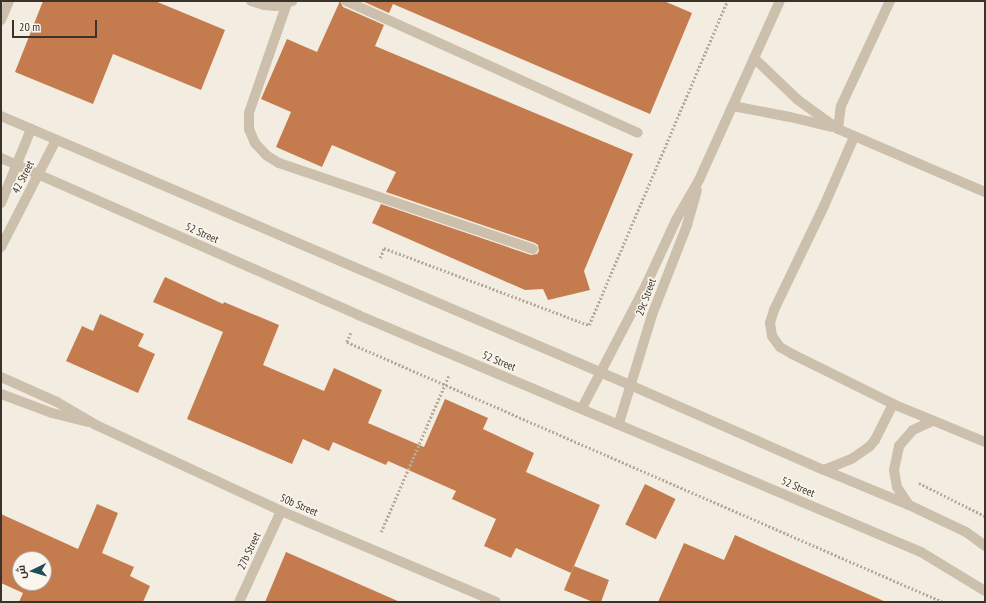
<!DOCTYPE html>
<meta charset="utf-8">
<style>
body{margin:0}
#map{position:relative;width:986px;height:603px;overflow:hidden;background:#f3ede1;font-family:"PT Sans Narrow",Cairo,sans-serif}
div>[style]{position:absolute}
.building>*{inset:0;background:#c47c4e;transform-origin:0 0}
.path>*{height:2.5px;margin-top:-1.25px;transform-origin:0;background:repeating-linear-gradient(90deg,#b8aa96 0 2px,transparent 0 4px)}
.service>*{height:10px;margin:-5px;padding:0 5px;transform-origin:5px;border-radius:5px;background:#ccbfac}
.minor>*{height:10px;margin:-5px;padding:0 5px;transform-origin:5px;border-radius:5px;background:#ccbfac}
.tertiary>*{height:10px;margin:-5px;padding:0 5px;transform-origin:5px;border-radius:5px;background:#ccbfac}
span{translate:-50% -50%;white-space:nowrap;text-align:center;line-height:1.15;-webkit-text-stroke:3px #faf6ee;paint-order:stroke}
.street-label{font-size:11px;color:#3a322b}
.frame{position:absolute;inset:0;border:2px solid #3a322b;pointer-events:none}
.north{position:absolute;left:12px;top:551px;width:40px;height:40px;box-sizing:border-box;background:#faf6ee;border:1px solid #ada8a0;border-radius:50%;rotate:265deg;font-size:11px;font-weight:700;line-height:16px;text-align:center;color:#3a322b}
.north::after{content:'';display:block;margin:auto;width:14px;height:18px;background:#204f5c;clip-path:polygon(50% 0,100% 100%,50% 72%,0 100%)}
.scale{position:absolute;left:12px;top:20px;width:85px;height:18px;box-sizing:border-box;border:2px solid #3a322b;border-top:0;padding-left:5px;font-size:12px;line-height:14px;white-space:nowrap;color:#3a322b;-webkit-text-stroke:3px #faf6ee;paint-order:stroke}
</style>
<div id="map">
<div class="building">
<i style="clip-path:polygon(43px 1px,155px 1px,225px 30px,201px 90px,113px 54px,93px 104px,15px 72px)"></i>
<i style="clip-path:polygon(340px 1px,343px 7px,384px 25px,375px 46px,633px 154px,584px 271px,590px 290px,548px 300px,543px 289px,525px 290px,372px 223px,381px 204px,531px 255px,537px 254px,539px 251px,538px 245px,535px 243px,386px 192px,396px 172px,332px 145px,322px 167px,276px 147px,291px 112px,261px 99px,287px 39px,317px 52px)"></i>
<i style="clip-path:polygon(362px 1px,664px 1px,692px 13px,650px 114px,393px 4px,389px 13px)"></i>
<i style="clip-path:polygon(165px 277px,223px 304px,224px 302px,279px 325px,263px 365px,324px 391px,334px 368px,382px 390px,368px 423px,424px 447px,445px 399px,488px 418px,483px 429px,534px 453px,526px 472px,600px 505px,571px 573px,516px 548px,511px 558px,484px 546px,496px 519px,452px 499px,456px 491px,388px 461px,386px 465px,333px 442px,329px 451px,303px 439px,292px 464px,187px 419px,223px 332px,153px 302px)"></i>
<i style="clip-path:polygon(100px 314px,144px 334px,138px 346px,155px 354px,138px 393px,66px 361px,82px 326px,93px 331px)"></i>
<i style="left:645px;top:484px;width:34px;height:45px;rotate:26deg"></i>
<i style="clip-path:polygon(evenodd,97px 504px,118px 513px,102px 553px,134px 567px,130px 576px,150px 586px,143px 602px,19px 602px,23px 593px,1px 583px,1px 514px,78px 549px,97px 504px,20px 559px,44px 559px,44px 583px,20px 583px,20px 559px)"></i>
<i style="clip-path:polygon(735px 535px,770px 551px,886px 602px,658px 602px,684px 543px,724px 560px)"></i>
<i style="clip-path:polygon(286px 552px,400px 602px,265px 602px)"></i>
<i style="clip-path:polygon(574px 566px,609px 580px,601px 602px,593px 602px,564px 590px)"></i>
</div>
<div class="path">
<i style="left:380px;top:258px;width:11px;rotate:-68deg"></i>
<i style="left:384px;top:248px;width:219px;rotate:20.6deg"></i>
<i style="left:589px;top:325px;width:352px;rotate:-66.9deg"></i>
<i style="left:351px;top:333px;width:10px;rotate:114deg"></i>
<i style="left:347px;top:342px;width:650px;rotate:23.57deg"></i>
<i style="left:919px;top:483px;width:74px;rotate:26.6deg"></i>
<i style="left:381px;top:532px;width:171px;rotate:-66.6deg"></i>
</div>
<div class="service">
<i style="left:251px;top:1px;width:14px;rotate:17deg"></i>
<i style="left:264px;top:5px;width:12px;rotate:5deg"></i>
<i style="left:276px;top:6px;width:17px;rotate:-17deg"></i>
<i style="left:346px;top:1px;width:320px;rotate:24.3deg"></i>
<i style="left:287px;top:3px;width:116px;rotate:109.1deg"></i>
<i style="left:249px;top:113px;width:16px;rotate:90deg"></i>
<i style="left:249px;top:129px;width:15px;rotate:67deg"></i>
<i style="left:255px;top:143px;width:16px;rotate:47deg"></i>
<i style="left:266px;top:155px;width:15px;rotate:32deg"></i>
<i style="left:279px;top:163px;width:268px;rotate:18.7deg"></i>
<i style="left:1px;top:20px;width:21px;rotate:-67deg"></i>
<i style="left:754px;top:58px;width:61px;rotate:43.7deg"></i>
<i style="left:798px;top:100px;width:49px;rotate:35.9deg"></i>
<i style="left:838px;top:129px;width:160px;rotate:23.2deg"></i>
<i style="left:733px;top:106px;width:58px;rotate:10.9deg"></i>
<i style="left:790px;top:117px;width:43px;rotate:13.4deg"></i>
<i style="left:838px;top:129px;width:23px;rotate:-83deg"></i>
<i style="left:841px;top:106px;width:116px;rotate:-65deg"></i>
<i style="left:854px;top:137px;width:75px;rotate:113.5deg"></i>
<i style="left:824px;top:206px;width:115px;rotate:115.7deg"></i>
<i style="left:774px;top:310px;width:14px;rotate:107deg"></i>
<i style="left:770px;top:323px;width:13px;rotate:81deg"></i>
<i style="left:772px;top:336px;width:14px;rotate:54deg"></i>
<i style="left:780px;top:347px;width:14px;rotate:30deg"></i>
<i style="left:792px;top:354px;width:113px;rotate:26.3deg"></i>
<i style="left:893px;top:404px;width:100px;rotate:22.4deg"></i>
<i style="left:824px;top:470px;width:31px;rotate:-22deg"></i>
<i style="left:853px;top:458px;width:19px;rotate:-35deg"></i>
<i style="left:869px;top:447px;width:9px;rotate:-49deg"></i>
<i style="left:875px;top:440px;width:40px;rotate:-63.4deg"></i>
<i style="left:909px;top:505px;width:22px;rotate:-124deg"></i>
<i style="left:897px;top:487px;width:17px;rotate:-100deg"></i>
<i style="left:894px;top:470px;width:25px;rotate:-78deg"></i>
<i style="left:899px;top:446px;width:21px;rotate:-49deg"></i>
<i style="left:913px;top:430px;width:21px;rotate:-25deg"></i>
</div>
<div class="minor">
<i style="left:1px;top:203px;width:80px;rotate:-67.9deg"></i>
<i style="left:1px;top:247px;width:120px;rotate:-62.8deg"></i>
<i style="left:1px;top:377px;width:61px;rotate:24.1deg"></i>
<i style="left:57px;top:402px;width:45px;rotate:30.5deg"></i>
<i style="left:96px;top:425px;width:204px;rotate:24.9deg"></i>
<i style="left:281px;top:511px;width:233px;rotate:22.9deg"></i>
<i style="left:1px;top:394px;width:54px;rotate:20.4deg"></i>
<i style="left:52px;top:413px;width:36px;rotate:14deg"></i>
<i style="left:582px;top:408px;width:139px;rotate:-62.5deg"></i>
<i style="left:646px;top:285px;width:72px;rotate:-65.2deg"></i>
<i style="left:676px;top:220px;width:46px;rotate:-60.1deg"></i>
<i style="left:699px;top:180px;width:196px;rotate:-65.7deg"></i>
<i style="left:619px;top:423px;width:113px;rotate:-73deg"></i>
<i style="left:652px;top:315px;width:97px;rotate:-68.7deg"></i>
<i style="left:687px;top:225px;width:36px;rotate:-74deg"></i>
<i style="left:239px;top:602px;width:100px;rotate:-65.2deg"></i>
</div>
<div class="tertiary">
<i style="left:1px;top:116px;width:684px;rotate:23.15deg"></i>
<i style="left:630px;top:385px;width:212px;rotate:23.7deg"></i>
<i style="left:824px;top:470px;width:92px;rotate:22.4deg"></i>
<i style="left:909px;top:505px;width:63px;rotate:25.3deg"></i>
<i style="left:966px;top:532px;width:24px;rotate:36deg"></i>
<i style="left:1px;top:158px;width:390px;rotate:23.7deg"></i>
<i style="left:358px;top:315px;width:611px;rotate:22.83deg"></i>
<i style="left:921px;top:552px;width:75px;rotate:31.4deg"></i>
</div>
<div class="street-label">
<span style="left:23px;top:177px;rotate:-63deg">42 Street</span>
<span style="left:202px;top:233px;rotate:24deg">52 Street</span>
<span style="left:646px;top:297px;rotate:-70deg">29c Street</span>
<span style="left:499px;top:361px;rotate:22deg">52 Street</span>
<span style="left:798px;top:487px;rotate:23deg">52 Street</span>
<span style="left:299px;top:505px;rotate:23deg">50b Street</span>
<span style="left:249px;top:551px;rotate:-65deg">27b Street</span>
</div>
<div class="frame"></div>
<div class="north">ش</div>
<div class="scale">20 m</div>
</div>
